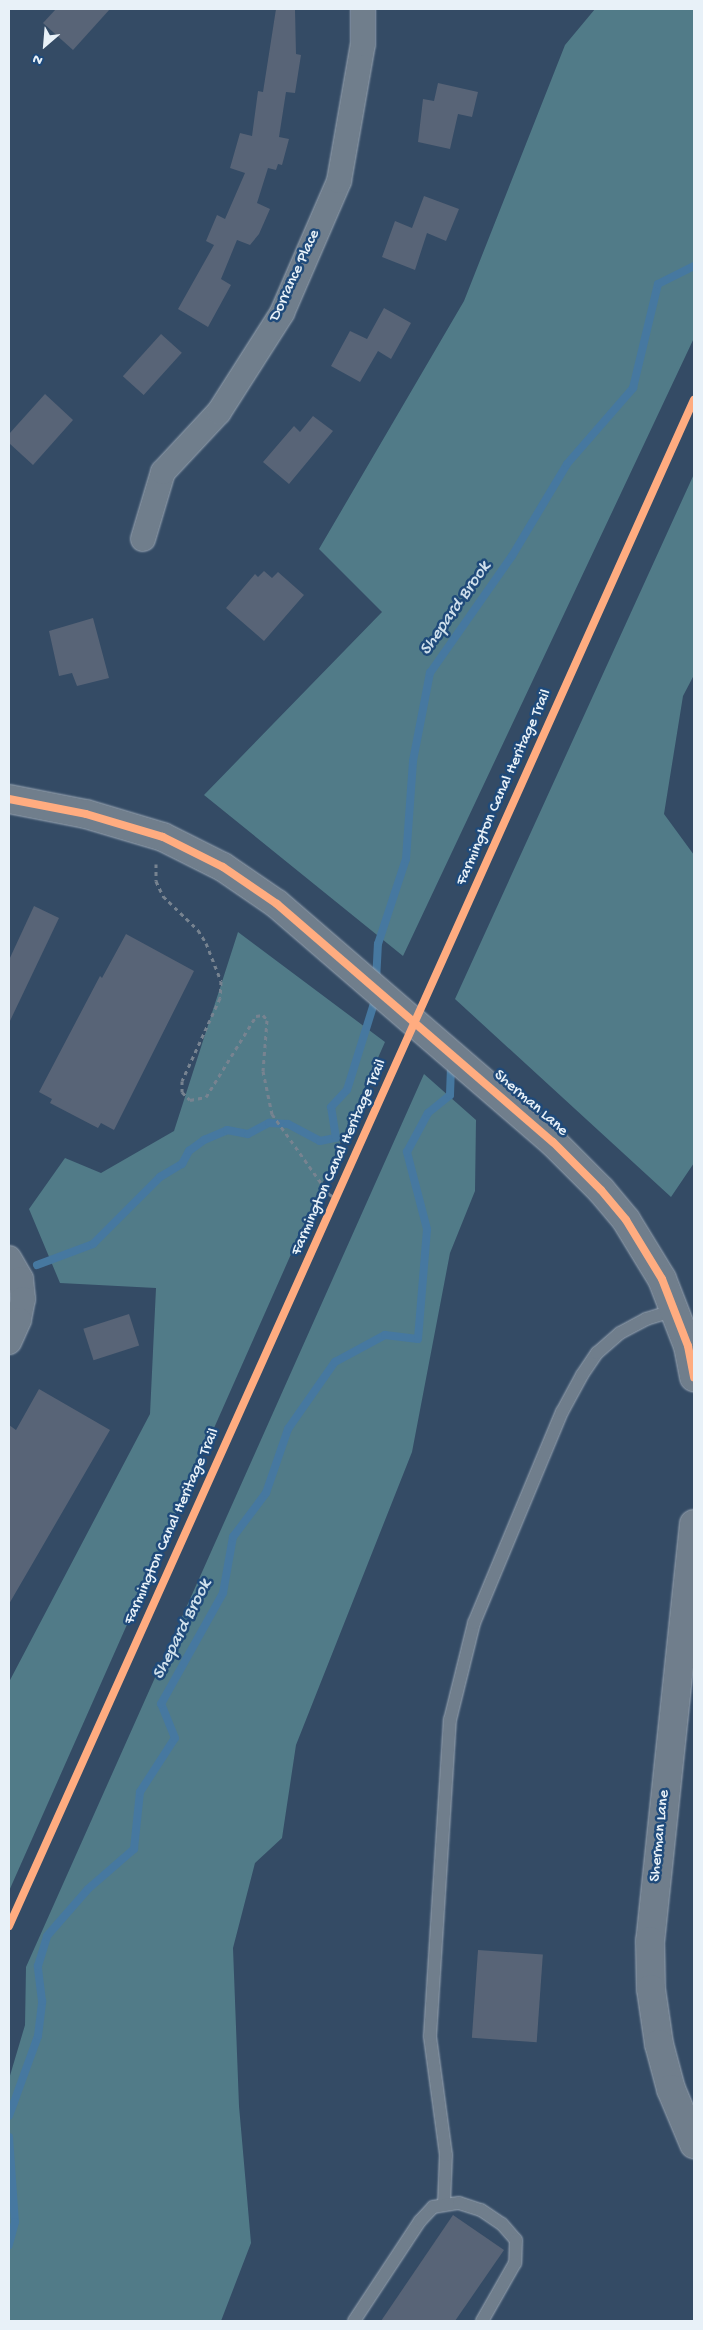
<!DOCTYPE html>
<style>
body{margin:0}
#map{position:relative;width:703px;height:2330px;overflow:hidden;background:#344b65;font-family:"Gochi Hand",sans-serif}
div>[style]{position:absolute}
.green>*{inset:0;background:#517b88}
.stream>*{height:8px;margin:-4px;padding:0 4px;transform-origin:4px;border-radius:4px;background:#4678a0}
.building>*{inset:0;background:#586477;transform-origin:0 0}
.path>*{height:3px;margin-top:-1.5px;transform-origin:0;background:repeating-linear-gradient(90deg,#778390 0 4px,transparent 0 8px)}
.roads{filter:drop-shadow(0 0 1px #9aa6b3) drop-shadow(0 0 1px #9aa6b3)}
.service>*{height:12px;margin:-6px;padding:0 6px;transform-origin:6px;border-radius:6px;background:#707e8c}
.minor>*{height:24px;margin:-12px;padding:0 12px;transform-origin:12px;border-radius:12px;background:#707e8c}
.tertiary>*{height:28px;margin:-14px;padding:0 14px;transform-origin:14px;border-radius:14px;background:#707e8c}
.cycleway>*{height:8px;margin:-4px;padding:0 4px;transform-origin:4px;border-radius:4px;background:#ffac80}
span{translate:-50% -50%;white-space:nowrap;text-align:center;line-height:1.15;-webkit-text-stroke:5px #1f4a7a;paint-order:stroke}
.street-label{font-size:16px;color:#e8f1f8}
.water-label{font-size:18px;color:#d0e0ec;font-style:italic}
.frame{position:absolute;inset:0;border:10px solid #e8f1f8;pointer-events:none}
.north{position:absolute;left:20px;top:20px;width:50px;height:50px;-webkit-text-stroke:4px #1f4a7a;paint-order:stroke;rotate:207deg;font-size:14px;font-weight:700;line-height:20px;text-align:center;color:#e8f1f8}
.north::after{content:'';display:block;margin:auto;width:18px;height:22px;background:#e8f1f8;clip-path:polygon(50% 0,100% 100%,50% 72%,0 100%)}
</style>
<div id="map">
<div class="green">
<i style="clip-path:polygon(595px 9px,694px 9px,694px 338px,403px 956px,204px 795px,382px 612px,319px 549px,464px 301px,565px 45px)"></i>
<i style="clip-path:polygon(694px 474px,694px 675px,683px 696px,664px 814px,694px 855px,694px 1163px,671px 1197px,455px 999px)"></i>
<i style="clip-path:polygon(238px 932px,385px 1042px,9px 1891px,9px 1682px,150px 1414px,156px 1288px,60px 1283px,29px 1209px,65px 1158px,101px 1173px,174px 1131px)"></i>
<i style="clip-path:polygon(424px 1074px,476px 1120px,475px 1191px,450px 1253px,412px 1452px,296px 1745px,282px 1838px,255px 1863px,233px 1948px,239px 2106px,251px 2243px,221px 2321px,9px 2321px,9px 2079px,25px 2025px,26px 1967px)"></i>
</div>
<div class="stream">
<i style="left:376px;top:981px;width:37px;rotate:-87deg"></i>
<i style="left:378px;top:944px;width:89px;rotate:-71.8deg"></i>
<i style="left:406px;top:859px;width:98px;rotate:-85.9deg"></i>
<i style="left:413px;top:761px;width:90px;rotate:-79.1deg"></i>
<i style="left:430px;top:673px;width:143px;rotate:-55deg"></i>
<i style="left:512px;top:556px;width:107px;rotate:-59.1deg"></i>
<i style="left:567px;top:464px;width:101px;rotate:-49deg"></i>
<i style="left:633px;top:388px;width:107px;rotate:-76.5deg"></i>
<i style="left:658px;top:284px;width:40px;rotate:-26.6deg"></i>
<i style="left:37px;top:1265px;width:60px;rotate:-20.6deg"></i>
<i style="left:93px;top:1244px;width:95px;rotate:-45deg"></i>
<i style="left:160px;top:1177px;width:26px;rotate:-31deg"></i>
<i style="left:182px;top:1164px;width:15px;rotate:-62deg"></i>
<i style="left:189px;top:1151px;width:19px;rotate:-36deg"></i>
<i style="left:204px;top:1140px;width:25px;rotate:-23deg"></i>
<i style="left:227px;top:1130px;width:21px;rotate:11deg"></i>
<i style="left:248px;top:1134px;width:24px;rotate:-28deg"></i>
<i style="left:269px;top:1123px;width:19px;rotate:3deg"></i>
<i style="left:288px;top:1124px;width:36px;rotate:28deg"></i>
<i style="left:320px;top:1141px;width:16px;rotate:-11deg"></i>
<i style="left:336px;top:1138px;width:31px;rotate:-99deg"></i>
<i style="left:331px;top:1107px;width:23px;rotate:-47deg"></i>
<i style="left:347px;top:1090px;width:94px;rotate:-72.7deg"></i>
<i style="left:9px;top:2116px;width:85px;rotate:-70.1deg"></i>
<i style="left:38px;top:2036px;width:35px;rotate:-83deg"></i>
<i style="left:42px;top:2001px;width:35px;rotate:-97deg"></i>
<i style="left:38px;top:1966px;width:31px;rotate:-73deg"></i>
<i style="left:47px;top:1936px;width:62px;rotate:-48.9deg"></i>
<i style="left:88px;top:1889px;width:61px;rotate:-41deg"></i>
<i style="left:134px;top:1849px;width:57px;rotate:-84deg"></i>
<i style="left:140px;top:1792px;width:64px;rotate:-57.1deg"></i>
<i style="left:175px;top:1738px;width:37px;rotate:-112deg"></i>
<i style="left:161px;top:1704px;width:127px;rotate:-60.8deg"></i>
<i style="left:223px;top:1593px;width:57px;rotate:-79.9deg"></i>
<i style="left:233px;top:1537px;width:55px;rotate:-53.1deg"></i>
<i style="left:266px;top:1493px;width:68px;rotate:-71deg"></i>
<i style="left:288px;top:1429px;width:82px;rotate:-55deg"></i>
<i style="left:335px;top:1362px;width:57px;rotate:-28.4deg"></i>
<i style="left:385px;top:1335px;width:33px;rotate:7deg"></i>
<i style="left:418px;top:1339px;width:110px;rotate:-85.3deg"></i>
<i style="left:427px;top:1229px;width:80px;rotate:-104.6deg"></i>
<i style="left:407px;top:1152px;width:44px;rotate:-61.7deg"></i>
<i style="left:428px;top:1113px;width:28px;rotate:-39deg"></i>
<i style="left:450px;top:1095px;width:31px;rotate:-88deg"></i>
<i style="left:9px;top:2137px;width:85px;rotate:86deg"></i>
<i style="left:15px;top:2222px;width:24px;rotate:105deg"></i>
</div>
<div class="building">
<i style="clip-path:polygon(56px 9px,110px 9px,73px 50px,43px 23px)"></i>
<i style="clip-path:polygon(276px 9px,295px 9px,296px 54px,301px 55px,295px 93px,286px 92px,279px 137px,289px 139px,282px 165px,278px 164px,276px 170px,268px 168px,257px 203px,270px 209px,259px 234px,250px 245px,237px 240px,221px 279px,231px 285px,208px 327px,178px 309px,214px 245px,206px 241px,217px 215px,225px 219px,245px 173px,230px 168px,240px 133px,252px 136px,258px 91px,263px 92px)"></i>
<i style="clip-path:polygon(438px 83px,478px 92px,472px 117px,458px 114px,450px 149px,418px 142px,423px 99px,434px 101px)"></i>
<i style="clip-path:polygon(424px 196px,459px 209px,446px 241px,427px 233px,415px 270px,382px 257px,395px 221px,412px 228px)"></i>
<i style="clip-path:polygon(384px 308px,411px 323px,391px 359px,378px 351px,360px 382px,331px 366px,350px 331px,367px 339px)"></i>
<i style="left:161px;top:334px;width:28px;height:57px;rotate:42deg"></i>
<i style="clip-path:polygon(45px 394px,73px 420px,33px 465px,9px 443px,9px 434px)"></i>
<i style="clip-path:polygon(313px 416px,333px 431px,289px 484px,263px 462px,294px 426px,300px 432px)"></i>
<i style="clip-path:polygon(264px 571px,272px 578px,278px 572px,304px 595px,264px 641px,226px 608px,255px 574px,258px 577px)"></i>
<i style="clip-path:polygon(93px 618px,109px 678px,77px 686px,72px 673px,59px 676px,49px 631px)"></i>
<i style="clip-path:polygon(34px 906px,59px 918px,9px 1023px,9px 960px)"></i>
<i style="clip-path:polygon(126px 934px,194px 971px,114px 1130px,101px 1123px,98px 1128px,50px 1103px,52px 1099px,39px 1092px,100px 976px,102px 978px)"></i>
<i style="left:129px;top:1314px;width:33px;height:48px;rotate:72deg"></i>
<i style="clip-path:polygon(39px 1389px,110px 1430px,9px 1604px,9px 1425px,16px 1430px)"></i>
<i style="left:478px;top:1950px;width:65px;height:88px;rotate:4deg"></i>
<i style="clip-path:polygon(453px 2215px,504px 2250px,455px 2321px,381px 2321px)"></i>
</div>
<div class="path">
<i style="left:156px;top:864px;width:17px;rotate:90deg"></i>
<i style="left:156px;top:881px;width:17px;rotate:65deg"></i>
<i style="left:163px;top:896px;width:49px;rotate:44.2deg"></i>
<i style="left:198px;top:930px;width:15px;rotate:58deg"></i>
<i style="left:206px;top:943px;width:41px;rotate:68.5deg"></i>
<i style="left:221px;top:981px;width:17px;rotate:93deg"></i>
<i style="left:220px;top:998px;width:91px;rotate:114.6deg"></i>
<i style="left:182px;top:1081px;width:11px;rotate:90deg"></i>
<i style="left:182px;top:1092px;width:11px;rotate:45deg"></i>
<i style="left:190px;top:1100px;width:16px;rotate:-11deg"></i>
<i style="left:206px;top:1097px;width:95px;rotate:-58.3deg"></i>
<i style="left:256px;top:1016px;width:7px;rotate:-8deg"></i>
<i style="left:263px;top:1015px;width:6px;rotate:51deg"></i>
<i style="left:267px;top:1020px;width:51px;rotate:94.5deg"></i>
<i style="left:263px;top:1071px;width:44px;rotate:78.2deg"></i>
<i style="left:272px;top:1114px;width:98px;rotate:54.5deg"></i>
<i style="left:329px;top:1194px;width:8px;rotate:30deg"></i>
</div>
<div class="roads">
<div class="service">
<i style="left:444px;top:2204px;width:49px;rotate:-87.7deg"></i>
<i style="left:446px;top:2155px;width:120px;rotate:-97.7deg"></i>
<i style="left:430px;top:2036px;width:317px;rotate:-86.4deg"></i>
<i style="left:450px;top:1720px;width:100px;rotate:-76.1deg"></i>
<i style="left:474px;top:1623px;width:229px;rotate:-67.4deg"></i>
<i style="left:562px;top:1412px;width:42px;rotate:-61.6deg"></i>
<i style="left:582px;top:1375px;width:27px;rotate:-56deg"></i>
<i style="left:597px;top:1353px;width:30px;rotate:-41deg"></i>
<i style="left:620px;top:1333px;width:30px;rotate:-28deg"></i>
<i style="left:646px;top:1319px;width:30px;rotate:-17deg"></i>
<i style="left:354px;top:2321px;width:120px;rotate:-56.6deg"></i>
<i style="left:420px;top:2221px;width:19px;rotate:-47deg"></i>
<i style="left:433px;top:2207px;width:26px;rotate:-9deg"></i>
<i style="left:459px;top:2203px;width:23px;rotate:18deg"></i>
<i style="left:481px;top:2210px;width:25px;rotate:34deg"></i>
<i style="left:502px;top:2224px;width:21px;rotate:49deg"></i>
<i style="left:516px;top:2240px;width:23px;rotate:92deg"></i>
<i style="left:515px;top:2263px;width:67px;rotate:119.6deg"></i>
</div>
<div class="minor">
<i style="left:143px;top:539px;width:70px;rotate:-73.4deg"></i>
<i style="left:163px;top:472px;width:82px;rotate:-47deg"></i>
<i style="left:219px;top:412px;width:117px;rotate:-57.5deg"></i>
<i style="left:282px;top:313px;width:144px;rotate:-66.6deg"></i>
<i style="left:339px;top:181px;width:139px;rotate:-80.1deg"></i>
<i style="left:363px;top:44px;width:35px;rotate:-90deg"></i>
<i style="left:9px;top:1258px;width:24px;rotate:60deg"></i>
<i style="left:21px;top:1279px;width:20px;rotate:84deg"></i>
<i style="left:23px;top:1299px;width:21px;rotate:101deg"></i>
<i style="left:19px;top:1320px;width:24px;rotate:114deg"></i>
</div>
<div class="tertiary">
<i style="left:9px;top:799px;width:78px;rotate:11deg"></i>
<i style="left:86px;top:814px;width:80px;rotate:16.6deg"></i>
<i style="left:163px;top:837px;width:67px;rotate:26.6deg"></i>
<i style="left:223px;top:867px;width:65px;rotate:34.4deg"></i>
<i style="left:277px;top:904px;width:364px;rotate:40.8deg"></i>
<i style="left:553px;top:1142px;width:68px;rotate:45deg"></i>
<i style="left:601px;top:1190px;width:39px;rotate:50deg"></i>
<i style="left:626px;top:1220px;width:69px;rotate:58.6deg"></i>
<i style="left:662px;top:1279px;width:72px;rotate:68.8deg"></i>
<i style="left:688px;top:1346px;width:32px;rotate:79deg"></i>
<i style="left:694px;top:1524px;width:419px;rotate:96deg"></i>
<i style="left:650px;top:1941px;width:48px;rotate:88.8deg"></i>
<i style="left:651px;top:1989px;width:56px;rotate:81.7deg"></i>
<i style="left:659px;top:2044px;width:47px;rotate:75.1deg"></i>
<i style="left:671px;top:2089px;width:60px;rotate:67.3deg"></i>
</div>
</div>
<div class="cycleway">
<i style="left:9px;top:799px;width:78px;rotate:11deg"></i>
<i style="left:86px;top:814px;width:80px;rotate:16.6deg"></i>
<i style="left:163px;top:837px;width:67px;rotate:26.6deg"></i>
<i style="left:223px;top:867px;width:65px;rotate:34.4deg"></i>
<i style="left:277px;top:904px;width:364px;rotate:40.8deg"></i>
<i style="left:553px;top:1142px;width:68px;rotate:45deg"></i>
<i style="left:601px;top:1190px;width:39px;rotate:50deg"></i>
<i style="left:626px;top:1220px;width:69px;rotate:58.6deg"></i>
<i style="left:662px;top:1279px;width:72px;rotate:68.8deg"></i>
<i style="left:688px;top:1346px;width:32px;rotate:79deg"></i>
<i style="left:9px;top:1926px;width:1673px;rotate:-65.83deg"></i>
</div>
<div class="street-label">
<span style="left:296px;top:276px;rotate:-65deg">Dorrance Place</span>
<span style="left:505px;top:788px;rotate:-66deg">Farmington Canal Heritage Trail</span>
<span style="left:530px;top:1104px;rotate:41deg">Sherman Lane</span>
<span style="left:340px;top:1158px;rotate:-66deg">Farmington Canal Heritage Trail</span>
<span style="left:173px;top:1527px;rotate:-66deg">Farmington Canal Heritage Trail</span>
<span style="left:661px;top:1836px;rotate:-84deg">Sherman Lane</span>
</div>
<div class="water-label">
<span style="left:456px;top:609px;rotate:-55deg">Shepard Brook</span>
<span style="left:183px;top:1630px;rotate:-63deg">Shepard Brook</span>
</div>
<div class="frame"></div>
<div class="north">N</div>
</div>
